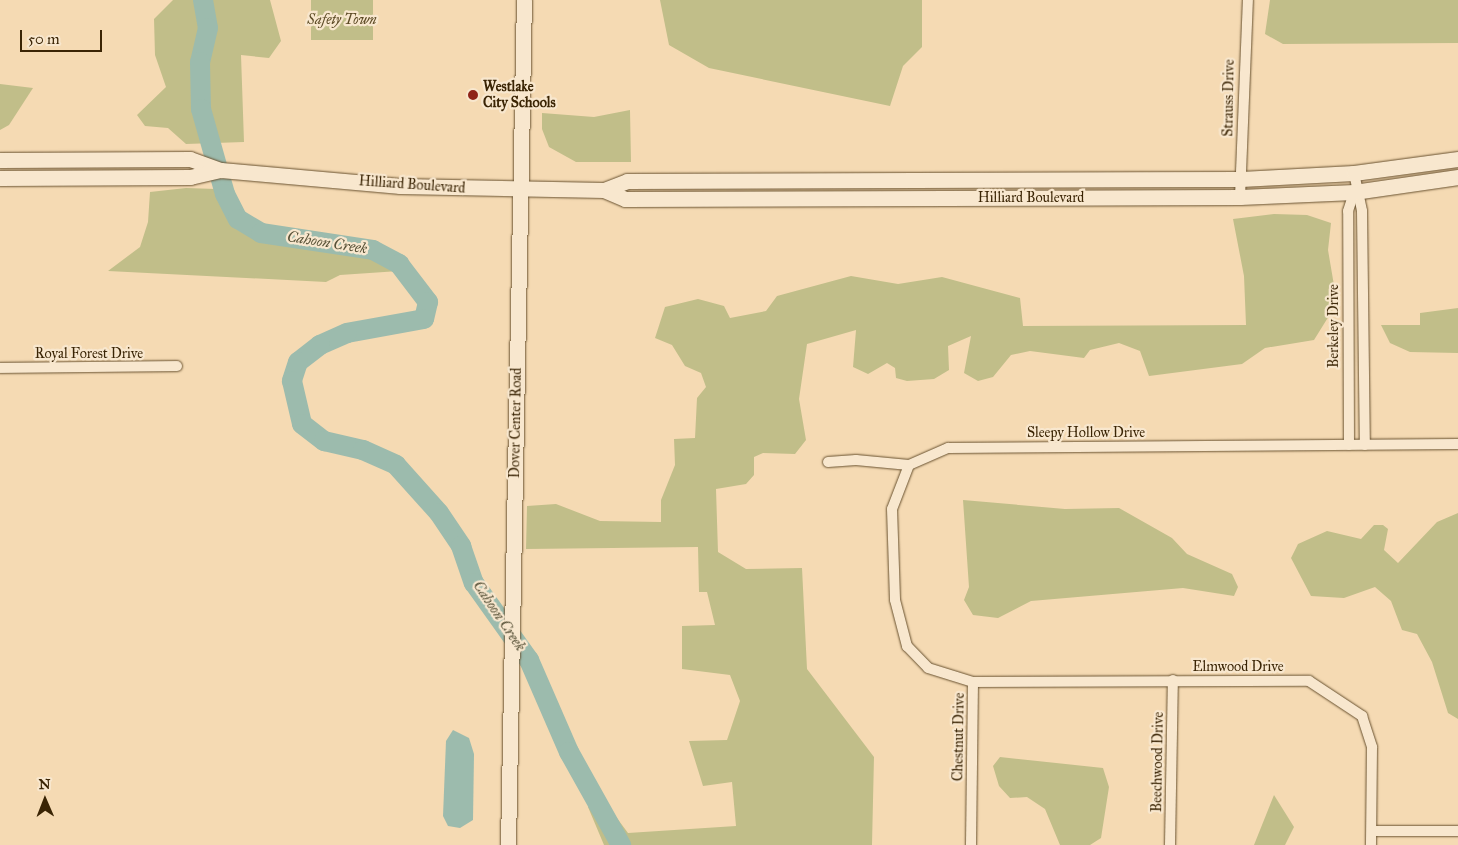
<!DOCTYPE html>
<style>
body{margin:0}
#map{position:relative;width:1458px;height:845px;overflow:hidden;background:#f5dab3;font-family:"IM FELL Great Primer",serif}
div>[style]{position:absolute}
.green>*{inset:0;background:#c1be89;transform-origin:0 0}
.water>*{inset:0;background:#9cbbad}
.river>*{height:20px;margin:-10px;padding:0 10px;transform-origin:10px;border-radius:10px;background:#9cbbad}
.roads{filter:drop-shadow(0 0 1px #695230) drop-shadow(0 0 1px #695230)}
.street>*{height:10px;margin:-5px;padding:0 5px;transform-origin:5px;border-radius:5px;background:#f8e7ce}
.secondary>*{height:15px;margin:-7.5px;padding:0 7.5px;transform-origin:7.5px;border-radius:7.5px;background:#f8e7ce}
.dots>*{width:14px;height:14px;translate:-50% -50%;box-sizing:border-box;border:2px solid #f8e7ce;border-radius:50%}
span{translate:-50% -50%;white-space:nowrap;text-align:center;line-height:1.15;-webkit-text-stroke:4.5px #f8e7ce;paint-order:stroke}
.park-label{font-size:14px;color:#5c4a25;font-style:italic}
.poi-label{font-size:14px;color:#3a2404;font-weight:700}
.left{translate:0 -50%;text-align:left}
.street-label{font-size:14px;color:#3a2404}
.water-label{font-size:15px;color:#575137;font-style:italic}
.north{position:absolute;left:20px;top:775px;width:50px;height:50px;-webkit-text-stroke:4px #f8e7ce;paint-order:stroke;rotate:359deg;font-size:14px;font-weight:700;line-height:20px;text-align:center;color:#3a2404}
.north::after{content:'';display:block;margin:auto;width:18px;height:22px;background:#3a2404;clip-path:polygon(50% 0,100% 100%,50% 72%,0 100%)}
.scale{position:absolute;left:20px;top:30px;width:82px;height:22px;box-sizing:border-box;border:2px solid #3a2404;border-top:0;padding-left:6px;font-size:15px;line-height:18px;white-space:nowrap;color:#3a2404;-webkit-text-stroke:4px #f8e7ce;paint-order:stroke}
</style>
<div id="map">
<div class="green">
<i style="clip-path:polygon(173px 0,270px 0,281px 41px,269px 58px,241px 55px,244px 142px,186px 144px,168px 128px,145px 126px,137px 115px,166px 87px,155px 55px,154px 19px)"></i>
<i style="left:311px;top:0;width:62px;height:40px"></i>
<i style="clip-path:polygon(660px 0,922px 0,922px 47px,903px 66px,890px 106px,709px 68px,669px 45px)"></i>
<i style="clip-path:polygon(1270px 0,1458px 0,1458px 43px,1283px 44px,1265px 34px)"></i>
<i style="clip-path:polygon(0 84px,33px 88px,9px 125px,0 130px)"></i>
<i style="clip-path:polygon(630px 110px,631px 162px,576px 162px,549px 147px,542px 129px,542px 113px,594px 117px)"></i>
<i style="clip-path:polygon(186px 188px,216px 189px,225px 194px,238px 219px,261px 233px,373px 250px,399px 264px,399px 271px,340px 275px,326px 282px,108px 271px,140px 247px,148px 222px,150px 192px)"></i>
<i style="clip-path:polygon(1274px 214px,1307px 215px,1331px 223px,1328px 250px,1337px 303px,1314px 340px,1265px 348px,1242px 364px,1149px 376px,1140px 351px,1119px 343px,1090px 350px,1084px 358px,1030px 351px,1011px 355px,993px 377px,978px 381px,964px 373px,971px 336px,948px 346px,949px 370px,934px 379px,907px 381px,896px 378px,895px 368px,887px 363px,868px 374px,853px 367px,856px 330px,807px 344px,799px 399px,806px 440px,795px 454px,763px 453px,754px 457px,754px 475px,746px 484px,716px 489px,718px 552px,746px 569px,802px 568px,807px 669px,874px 757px,872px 845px,604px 845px,588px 807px,608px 806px,628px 833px,736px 826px,732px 782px,703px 786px,689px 741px,727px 740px,740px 701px,730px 675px,682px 669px,682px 626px,715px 625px,707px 592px,699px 592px,698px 547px,526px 549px,527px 506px,556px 504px,600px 521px,661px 522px,661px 500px,675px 465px,674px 439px,695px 438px,697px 398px,706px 387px,701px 373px,685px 366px,672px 345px,655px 338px,665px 307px,698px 299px,724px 306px,730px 318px,766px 311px,777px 296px,851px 276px,898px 284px,942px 277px,1020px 298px,1023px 326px,1246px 325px,1244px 276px,1233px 219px)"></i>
<i style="clip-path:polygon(1458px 308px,1458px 353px,1410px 352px,1390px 343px,1381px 325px,1420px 325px,1420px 313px)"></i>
<i style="clip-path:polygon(963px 500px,1065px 509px,1119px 508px,1172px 538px,1187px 554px,1232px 574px,1238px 587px,1234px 596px,1183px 588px,1031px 601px,998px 618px,973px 615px,964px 600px,969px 587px)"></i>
<i style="clip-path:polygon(1458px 513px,1458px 719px,1448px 713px,1432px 662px,1417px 634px,1402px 630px,1391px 601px,1375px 587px,1344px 598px,1311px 596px,1291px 558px,1298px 544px,1327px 531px,1361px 539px,1374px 525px,1383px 525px,1388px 529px,1384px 550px,1398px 563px,1437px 522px)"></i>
<i style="clip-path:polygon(1000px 757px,1103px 768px,1109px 787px,1101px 838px,1090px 845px,1060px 845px,1045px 809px,1027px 797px,1010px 798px,999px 786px,993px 766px)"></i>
<i style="clip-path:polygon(1274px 795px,1294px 827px,1285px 845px,1254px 845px)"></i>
</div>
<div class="water">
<i style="clip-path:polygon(453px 730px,469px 738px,474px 754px,473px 820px,460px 828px,448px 826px,443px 816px,446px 741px)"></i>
</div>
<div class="river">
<i style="left:203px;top:0;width:28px;rotate:80deg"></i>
<i style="left:208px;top:28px;width:35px;rotate:103deg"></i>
<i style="left:200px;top:62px;width:47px;rotate:88.8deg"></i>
<i style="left:201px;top:109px;width:88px;rotate:74.2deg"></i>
<i style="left:225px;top:194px;width:28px;rotate:63deg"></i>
<i style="left:238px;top:219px;width:27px;rotate:31deg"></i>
<i style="left:261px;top:233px;width:113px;rotate:8.6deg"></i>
<i style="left:373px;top:250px;width:30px;rotate:28deg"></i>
<i style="left:399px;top:264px;width:48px;rotate:52.7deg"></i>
<i style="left:428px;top:302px;width:17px;rotate:103deg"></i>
<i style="left:424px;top:319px;width:78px;rotate:169.7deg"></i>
<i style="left:347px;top:333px;width:30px;rotate:156deg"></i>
<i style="left:320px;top:345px;width:28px;rotate:142deg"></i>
<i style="left:298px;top:362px;width:20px;rotate:108deg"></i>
<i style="left:292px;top:381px;width:44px;rotate:76.9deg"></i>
<i style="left:302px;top:424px;width:28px;rotate:38deg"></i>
<i style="left:324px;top:441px;width:40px;rotate:13deg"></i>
<i style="left:363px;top:450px;width:36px;rotate:24deg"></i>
<i style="left:396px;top:465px;width:64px;rotate:48.1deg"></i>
<i style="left:439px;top:513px;width:40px;rotate:56deg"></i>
<i style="left:461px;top:546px;width:39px;rotate:71deg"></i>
<i style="left:474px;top:583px;width:95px;rotate:54.5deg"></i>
<i style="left:529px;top:660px;width:100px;rotate:66.5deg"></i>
<i style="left:569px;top:752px;width:107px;rotate:60.8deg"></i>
</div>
<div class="roads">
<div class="street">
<i style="left:1354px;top:173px;width:39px;rotate:78deg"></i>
<i style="left:1362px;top:211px;width:234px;rotate:89.3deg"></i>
<i style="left:1240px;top:197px;width:197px;rotate:-87.7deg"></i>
<i style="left:0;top:368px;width:177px;rotate:-0.6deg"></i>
<i style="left:1349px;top:445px;width:234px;rotate:-90.2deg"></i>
<i style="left:1348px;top:211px;width:20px;rotate:-72deg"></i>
<i style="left:828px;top:462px;width:28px;rotate:-4deg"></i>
<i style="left:856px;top:460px;width:53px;rotate:5.4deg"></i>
<i style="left:909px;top:465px;width:43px;rotate:-23.6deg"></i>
<i style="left:948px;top:448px;width:510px;rotate:-0.45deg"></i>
<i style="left:909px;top:465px;width:47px;rotate:111.1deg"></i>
<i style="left:892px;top:509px;width:91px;rotate:88.1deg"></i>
<i style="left:895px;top:600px;width:48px;rotate:75.4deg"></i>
<i style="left:907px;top:646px;width:30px;rotate:46deg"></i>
<i style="left:928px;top:668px;width:47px;rotate:17.3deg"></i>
<i style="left:973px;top:682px;width:336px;rotate:-0.2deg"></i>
<i style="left:1309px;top:681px;width:64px;rotate:33.4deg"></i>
<i style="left:1362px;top:716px;width:33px;rotate:72deg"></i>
<i style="left:1372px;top:747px;width:98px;rotate:90.6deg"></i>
<i style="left:1372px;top:831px;width:86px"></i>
<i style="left:971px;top:845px;width:163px;rotate:-89.3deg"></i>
<i style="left:1170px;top:845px;width:165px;rotate:-89deg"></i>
</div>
<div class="secondary">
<i style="left:0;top:160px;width:190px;rotate:-0.3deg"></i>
<i style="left:190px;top:159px;width:33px;rotate:20deg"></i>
<i style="left:221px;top:170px;width:180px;rotate:5.1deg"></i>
<i style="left:400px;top:186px;width:204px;rotate:1.1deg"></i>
<i style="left:604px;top:190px;width:25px;rotate:-21deg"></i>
<i style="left:627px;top:181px;width:614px;rotate:-0.19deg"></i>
<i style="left:1241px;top:179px;width:113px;rotate:-3deg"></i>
<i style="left:1354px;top:173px;width:105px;rotate:-7.7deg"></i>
<i style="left:0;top:178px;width:190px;rotate:-0.3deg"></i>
<i style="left:190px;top:177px;width:31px;rotate:-13deg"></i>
<i style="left:604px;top:190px;width:23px;rotate:23deg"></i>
<i style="left:625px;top:199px;width:615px;rotate:-0.19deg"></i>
<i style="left:1240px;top:197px;width:114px;rotate:-2.5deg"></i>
<i style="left:1354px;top:192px;width:105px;rotate:-8.2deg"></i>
<i style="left:508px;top:845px;width:845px;rotate:-88.92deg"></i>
</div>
</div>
<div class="dots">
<i style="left:473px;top:95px;background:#8f2418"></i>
</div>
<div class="park-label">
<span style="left:342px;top:20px">Safety Town</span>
</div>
<div class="poi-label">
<span class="left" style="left:483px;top:95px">Westlake<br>City Schools</span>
</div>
<div class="street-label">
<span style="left:1229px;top:98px;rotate:-89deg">Strauss Drive</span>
<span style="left:412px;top:185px;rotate:4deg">Hilliard Boulevard</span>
<span style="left:1031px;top:198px">Hilliard Boulevard</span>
<span style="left:1334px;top:326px;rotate:-90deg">Berkeley Drive</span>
<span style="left:89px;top:354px">Royal Forest Drive</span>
<span style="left:516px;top:423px;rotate:-89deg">Dover Center Road</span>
<span style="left:1086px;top:433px">Sleepy Hollow Drive</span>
<span style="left:1238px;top:667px">Elmwood Drive</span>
<span style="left:959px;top:737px;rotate:-89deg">Chestnut Drive</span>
<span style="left:1158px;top:762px;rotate:-89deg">Beechwood Drive</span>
</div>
<div class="water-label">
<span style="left:327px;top:243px;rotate:9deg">Cahoon Creek</span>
<span style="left:499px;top:616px;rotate:56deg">Cahoon Creek</span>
</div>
<div class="north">N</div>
<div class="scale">50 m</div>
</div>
